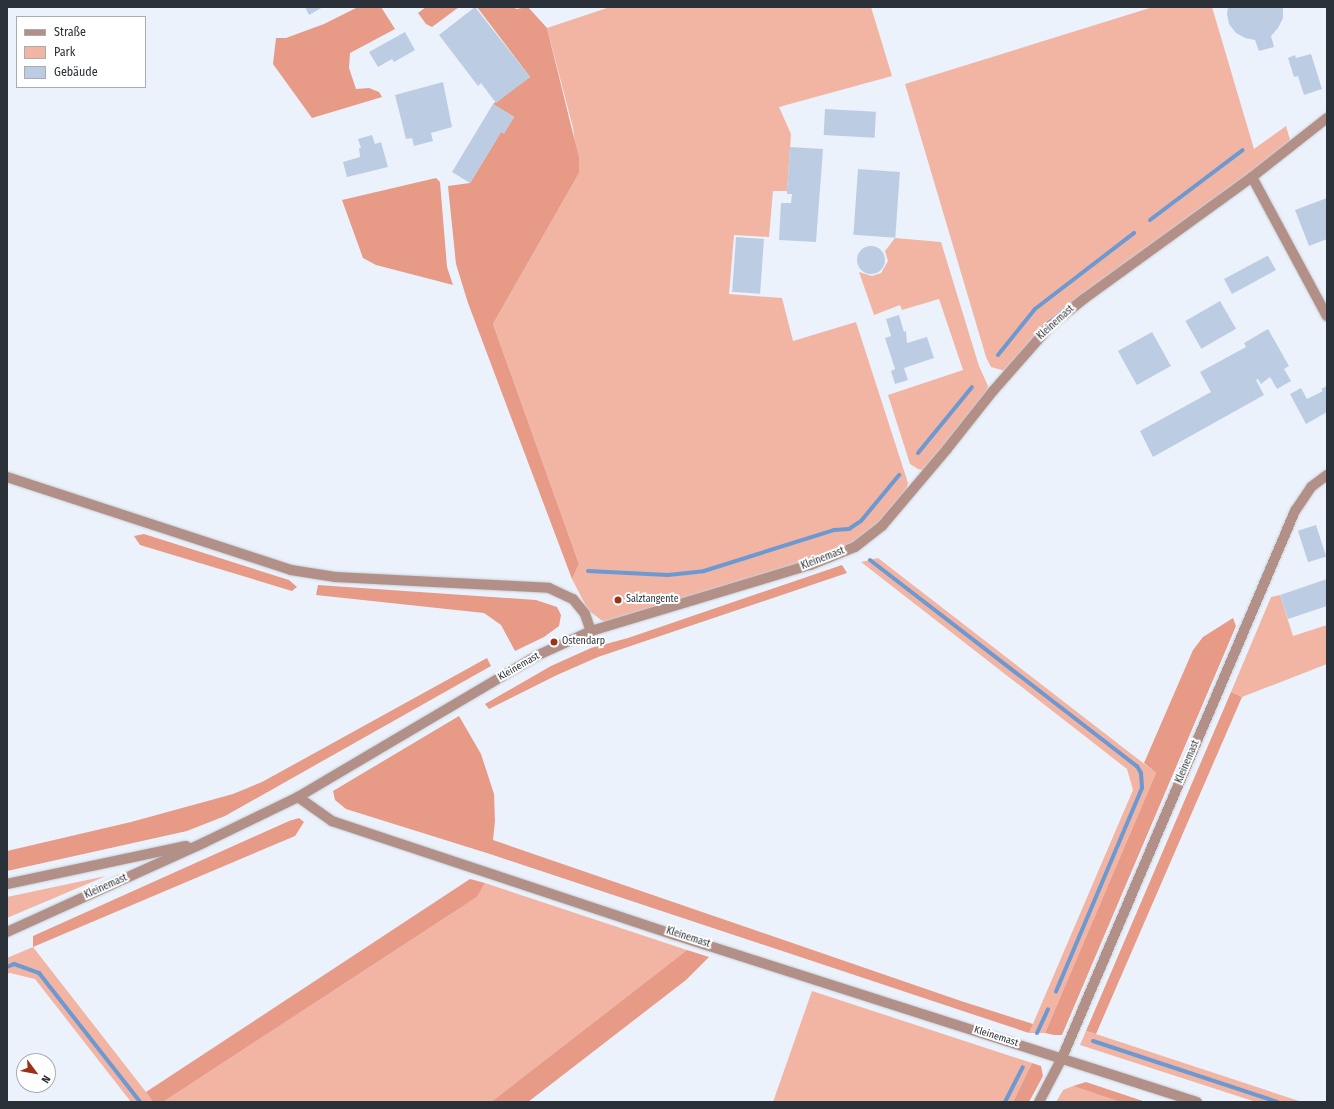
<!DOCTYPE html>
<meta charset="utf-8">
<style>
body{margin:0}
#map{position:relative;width:1334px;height:1109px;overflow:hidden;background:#ebf2fb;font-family:"Fira Sans Condensed",sans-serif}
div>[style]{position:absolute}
.green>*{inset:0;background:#f2b5a4}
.forest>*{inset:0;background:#e79a86}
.stream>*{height:4px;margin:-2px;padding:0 2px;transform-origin:2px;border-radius:2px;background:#6c99d1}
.building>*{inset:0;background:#bccde3;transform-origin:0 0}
.round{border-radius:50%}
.roads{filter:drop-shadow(0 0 1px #c8cfd8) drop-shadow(0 0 1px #c8cfd8)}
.street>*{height:10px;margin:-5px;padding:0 5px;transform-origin:5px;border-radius:5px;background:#b29087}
.dots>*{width:11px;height:11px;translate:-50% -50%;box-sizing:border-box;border:2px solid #fff;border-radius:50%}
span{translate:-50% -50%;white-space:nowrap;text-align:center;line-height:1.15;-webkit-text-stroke:4px #fff;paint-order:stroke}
.street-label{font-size:10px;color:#2a3139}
.poi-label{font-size:10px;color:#2a3139}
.left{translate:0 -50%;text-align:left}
.frame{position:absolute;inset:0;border:8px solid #2a3139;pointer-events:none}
.legend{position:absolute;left:16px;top:16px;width:130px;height:72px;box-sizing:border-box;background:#fff;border:1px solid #aaadb0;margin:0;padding:5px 7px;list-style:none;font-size:12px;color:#2a3139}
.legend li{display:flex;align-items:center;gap:8px;height:20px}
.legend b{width:20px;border:1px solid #aaadb0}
.north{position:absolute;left:16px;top:1053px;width:40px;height:40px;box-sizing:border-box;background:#fff;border:1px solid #aaadb0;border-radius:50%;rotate:122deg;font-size:11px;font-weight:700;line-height:16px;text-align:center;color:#2a3139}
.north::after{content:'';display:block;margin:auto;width:14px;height:18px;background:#9a3317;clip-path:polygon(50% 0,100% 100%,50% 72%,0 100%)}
</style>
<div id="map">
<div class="green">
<i style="clip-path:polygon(610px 7px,871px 7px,892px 76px,779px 107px,791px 134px,787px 191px,773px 191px,769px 237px,734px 235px,729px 294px,782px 298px,793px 341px,856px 322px,908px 483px,906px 491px,882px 520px,856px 541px,842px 548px,786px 568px,608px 623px,601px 620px,588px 610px,572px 579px,579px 564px,493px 324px,579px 173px,573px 128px,547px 28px)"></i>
<i style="clip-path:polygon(1153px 7px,1212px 7px,1254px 149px,1286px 126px,1291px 143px,1065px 308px,1052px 318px,1005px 371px,991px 367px,986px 357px,905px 84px)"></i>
<i style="clip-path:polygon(895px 238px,941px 242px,979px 366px,988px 386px,987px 392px,926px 468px,922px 470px,918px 469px,910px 464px,888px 395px,963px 370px,939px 299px,902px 310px,900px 305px,874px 315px,859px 272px,872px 276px,881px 273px,888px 261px,885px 251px)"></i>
<i style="clip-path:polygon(878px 558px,1156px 773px,1045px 1033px,1029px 1033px,1133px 790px,1127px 769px,861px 562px)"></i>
<i style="clip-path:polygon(1280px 595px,1293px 636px,1327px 625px,1327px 664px,1242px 697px,1231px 692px,1271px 597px)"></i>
<i style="clip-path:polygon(106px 876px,7px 918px,7px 897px)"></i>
<i style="clip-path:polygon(485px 883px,687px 950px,491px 1102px,163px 1102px,477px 897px)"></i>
<i style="clip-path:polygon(33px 947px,146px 1092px,153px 1102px,131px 1102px,35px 979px,10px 973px,7px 974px,7px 958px)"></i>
<i style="clip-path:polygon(812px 991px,1032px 1063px,1013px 1102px,773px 1102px)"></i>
<i style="clip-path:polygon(1086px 1031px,1096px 1034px,1302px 1102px,1256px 1102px,1080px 1045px)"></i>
<i style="clip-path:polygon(1073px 1086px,1120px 1102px,1056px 1102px,1063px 1090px)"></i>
</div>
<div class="forest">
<i style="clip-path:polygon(358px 7px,381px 7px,395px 29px,350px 53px,349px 68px,356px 89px,369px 88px,379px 92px,382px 97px,312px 118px,273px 64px,276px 38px,286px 38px,324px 24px)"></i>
<i style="clip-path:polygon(426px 7px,459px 7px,432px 27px,426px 24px,418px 13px)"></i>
<i style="clip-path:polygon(477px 7px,514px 7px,516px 9px,528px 7px,547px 28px,579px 158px,579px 173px,493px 324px,579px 564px,572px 579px,468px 303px,456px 264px,448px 186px,470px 183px,501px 132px,504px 133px,514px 117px,493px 104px,530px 77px)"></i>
<i style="clip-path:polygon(436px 178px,440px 182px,447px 267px,453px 285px,376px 265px,363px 258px,342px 200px)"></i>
<i style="clip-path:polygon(144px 534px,289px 580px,297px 587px,292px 591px,140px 545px,134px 536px)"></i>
<i style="clip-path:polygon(842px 565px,847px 573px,598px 657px,557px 675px,489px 709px,485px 704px,551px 666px,591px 648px,628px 638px)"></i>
<i style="clip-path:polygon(318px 585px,536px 600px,557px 607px,561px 615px,559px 626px,544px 637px,515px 651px,501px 625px,484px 613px,316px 595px)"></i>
<i style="clip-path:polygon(1233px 618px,1236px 626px,1062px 1035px,1054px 1035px,1045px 1033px,1156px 773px,1144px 763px,1193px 650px,1203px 637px)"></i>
<i style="clip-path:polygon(487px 658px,491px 666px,225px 816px,187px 831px,7px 871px,7px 851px,131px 822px,233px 794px,262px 782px)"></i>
<i style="clip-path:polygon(1231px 692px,1242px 697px,1096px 1034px,1086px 1031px)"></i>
<i style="clip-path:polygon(459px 716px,481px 754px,494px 794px,495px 821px,493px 840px,961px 1001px,1033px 1024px,1029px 1033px,490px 854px,346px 809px,335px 800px,333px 791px)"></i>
<i style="clip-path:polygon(299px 818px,304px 822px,295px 836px,33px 947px,33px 936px,289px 821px)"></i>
<i style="clip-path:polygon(470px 879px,485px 883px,477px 897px,163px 1102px,153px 1102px,146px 1092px)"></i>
<i style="clip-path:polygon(687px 950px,709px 957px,686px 980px,528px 1102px,491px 1102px)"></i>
<i style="clip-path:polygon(1032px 1063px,1041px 1066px,1043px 1076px,1029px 1102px,1013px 1102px)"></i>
<i style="clip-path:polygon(1086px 1082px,1146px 1102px,1120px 1102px,1073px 1086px)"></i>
</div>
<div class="stream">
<i style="left:1150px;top:220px;width:116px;rotate:-37deg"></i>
<i style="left:998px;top:355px;width:59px;rotate:-51.2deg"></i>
<i style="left:1035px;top:309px;width:125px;rotate:-37.5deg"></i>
<i style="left:918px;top:453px;width:85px;rotate:-50.7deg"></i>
<i style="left:870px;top:560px;width:337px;rotate:37.7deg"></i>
<i style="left:1137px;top:766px;width:8px;rotate:60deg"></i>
<i style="left:1141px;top:773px;width:15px;rotate:86deg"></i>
<i style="left:1142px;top:788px;width:221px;rotate:112.9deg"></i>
<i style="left:588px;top:571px;width:80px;rotate:2.9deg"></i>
<i style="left:668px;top:575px;width:36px;rotate:-6deg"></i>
<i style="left:704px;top:571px;width:136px;rotate:-17.5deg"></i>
<i style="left:834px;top:530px;width:15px;rotate:-4deg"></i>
<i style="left:849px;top:529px;width:14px;rotate:-34deg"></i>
<i style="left:861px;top:521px;width:60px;rotate:-50.4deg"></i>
<i style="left:7px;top:967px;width:8px;rotate:-23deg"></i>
<i style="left:14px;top:964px;width:27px;rotate:20deg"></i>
<i style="left:39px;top:973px;width:164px;rotate:51.9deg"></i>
<i style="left:1037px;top:1033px;width:26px;rotate:-65deg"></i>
<i style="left:1093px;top:1041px;width:194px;rotate:18.3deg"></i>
<i style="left:1005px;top:1102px;width:39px;rotate:-63deg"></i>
</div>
<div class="building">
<i style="clip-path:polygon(305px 7px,323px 7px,309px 15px)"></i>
<i style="clip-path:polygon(475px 7px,530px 77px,496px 103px,481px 83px,478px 86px,439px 35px)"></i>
<i style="clip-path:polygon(1228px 7px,1283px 7px,1283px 18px,1278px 28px,1271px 36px,1274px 47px,1259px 51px,1255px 40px,1245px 38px,1236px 33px,1229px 24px,1227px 14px)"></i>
<i style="clip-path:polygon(405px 32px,415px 50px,394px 62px,392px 59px,378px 67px,369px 52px)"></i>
<i style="clip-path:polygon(1311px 54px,1322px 89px,1304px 95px,1298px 76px,1294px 77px,1288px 58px,1295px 55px,1296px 58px)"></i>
<i style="clip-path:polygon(443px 82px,452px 127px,431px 133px,433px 141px,414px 146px,412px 138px,406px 139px,395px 95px)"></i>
<i style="clip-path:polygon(493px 104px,514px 117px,504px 134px,501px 132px,470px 183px,452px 172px)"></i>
<i style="left:825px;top:109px;width:51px;height:26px;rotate:3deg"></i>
<i style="clip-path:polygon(372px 135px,375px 144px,381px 142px,388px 167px,347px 177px,343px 162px,360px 157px,359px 148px,361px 148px,358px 139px)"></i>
<i style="clip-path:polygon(790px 147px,823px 149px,816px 242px,779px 240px,781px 203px,791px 203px,792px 194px,787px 194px,787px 191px)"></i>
<i style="left:858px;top:169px;width:42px;height:66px;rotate:4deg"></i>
<i style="clip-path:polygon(1327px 198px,1327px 239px,1309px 246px,1295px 210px)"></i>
<i style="left:736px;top:237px;width:28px;height:55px;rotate:4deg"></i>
<i class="round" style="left:857px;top:246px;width:28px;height:28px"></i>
<i style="clip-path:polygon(1267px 256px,1268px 256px,1276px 270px,1232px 294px,1224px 279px)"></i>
<i style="left:1220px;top:301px;width:32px;height:40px;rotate:60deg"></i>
<i style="clip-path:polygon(899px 315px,904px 332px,906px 331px,907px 343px,927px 337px,934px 358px,904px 368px,908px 380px,895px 384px,891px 371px,895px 369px,885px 338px,891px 336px,886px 319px)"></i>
<i style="clip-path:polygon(1268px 329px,1289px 366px,1284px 369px,1291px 381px,1277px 389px,1270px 377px,1261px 384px,1258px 379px,1256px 380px,1264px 395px,1153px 457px,1140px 431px,1211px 392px,1200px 372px,1246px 347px,1244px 343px)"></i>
<i style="left:1152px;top:332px;width:39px;height:39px;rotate:61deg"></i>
<i style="clip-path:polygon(1327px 386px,1327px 412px,1306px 424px,1290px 394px,1301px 388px,1307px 399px,1323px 391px,1321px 389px)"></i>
<i style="left:1316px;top:525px;width:33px;height:19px;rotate:72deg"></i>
<i style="clip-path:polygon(1327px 579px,1327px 606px,1288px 619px,1280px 595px)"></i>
</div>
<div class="roads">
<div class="street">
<i style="left:1252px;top:177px;width:158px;rotate:61.7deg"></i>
<i style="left:7px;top:477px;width:299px;rotate:18.1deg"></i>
<i style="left:291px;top:570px;width:45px;rotate:9deg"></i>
<i style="left:335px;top:577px;width:214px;rotate:2.9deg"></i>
<i style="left:549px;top:588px;width:26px;rotate:25deg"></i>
<i style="left:573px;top:599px;width:19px;rotate:51deg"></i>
<i style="left:585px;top:614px;width:18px;rotate:71deg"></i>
<i style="left:298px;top:797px;width:42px;rotate:35.2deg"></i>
<i style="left:332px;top:821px;width:361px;rotate:18.4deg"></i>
<i style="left:675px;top:935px;width:548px;rotate:17.74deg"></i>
<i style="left:7px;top:884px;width:183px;rotate:-12deg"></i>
<i style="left:7px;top:932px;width:217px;rotate:-24.4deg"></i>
<i style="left:205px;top:842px;width:103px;rotate:-25.8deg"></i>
<i style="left:298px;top:797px;width:277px;rotate:-30.6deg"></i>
<i style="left:536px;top:656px;width:60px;rotate:-24.4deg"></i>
<i style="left:591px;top:631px;width:229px;rotate:-16.8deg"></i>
<i style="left:810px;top:565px;width:48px;rotate:-21.8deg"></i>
<i style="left:855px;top:547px;width:34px;rotate:-38deg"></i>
<i style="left:882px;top:526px;width:101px;rotate:-49.8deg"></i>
<i style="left:947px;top:449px;width:74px;rotate:-51.6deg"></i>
<i style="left:993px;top:391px;width:88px;rotate:-48.7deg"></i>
<i style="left:1051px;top:325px;width:43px;rotate:-38.5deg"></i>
<i style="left:1085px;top:298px;width:206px;rotate:-35.9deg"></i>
<i style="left:1252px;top:177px;width:95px;rotate:-38.2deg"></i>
<i style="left:1039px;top:1102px;width:50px;rotate:-62.4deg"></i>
<i style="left:1062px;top:1058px;width:595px;rotate:-66.93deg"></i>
<i style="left:1295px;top:511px;width:29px;rotate:-56deg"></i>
<i style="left:1311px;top:487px;width:20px;rotate:-37deg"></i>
</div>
</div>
<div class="dots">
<i style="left:618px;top:600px;background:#9a3317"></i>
<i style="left:554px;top:642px;background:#9a3317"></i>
</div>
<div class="street-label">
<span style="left:1056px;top:323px;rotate:-42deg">Kleinemast</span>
<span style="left:823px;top:559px;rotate:-21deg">Kleinemast</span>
<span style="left:519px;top:667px;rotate:-30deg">Kleinemast</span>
<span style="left:1188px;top:762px;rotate:-67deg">Kleinemast</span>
<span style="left:106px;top:887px;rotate:-24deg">Kleinemast</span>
<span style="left:688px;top:938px;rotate:18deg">Kleinemast</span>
<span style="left:996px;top:1037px;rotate:18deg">Kleinemast</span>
</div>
<div class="poi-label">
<span class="left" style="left:626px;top:600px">Salztangente</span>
<span class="left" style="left:562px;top:642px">Ostendarp</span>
</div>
<div class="frame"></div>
<ul class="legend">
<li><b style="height:5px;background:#b29087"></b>Straße</li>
<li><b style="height:11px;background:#f2b5a4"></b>Park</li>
<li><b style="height:11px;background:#bccde3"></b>Gebäude</li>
</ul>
<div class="north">N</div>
</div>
